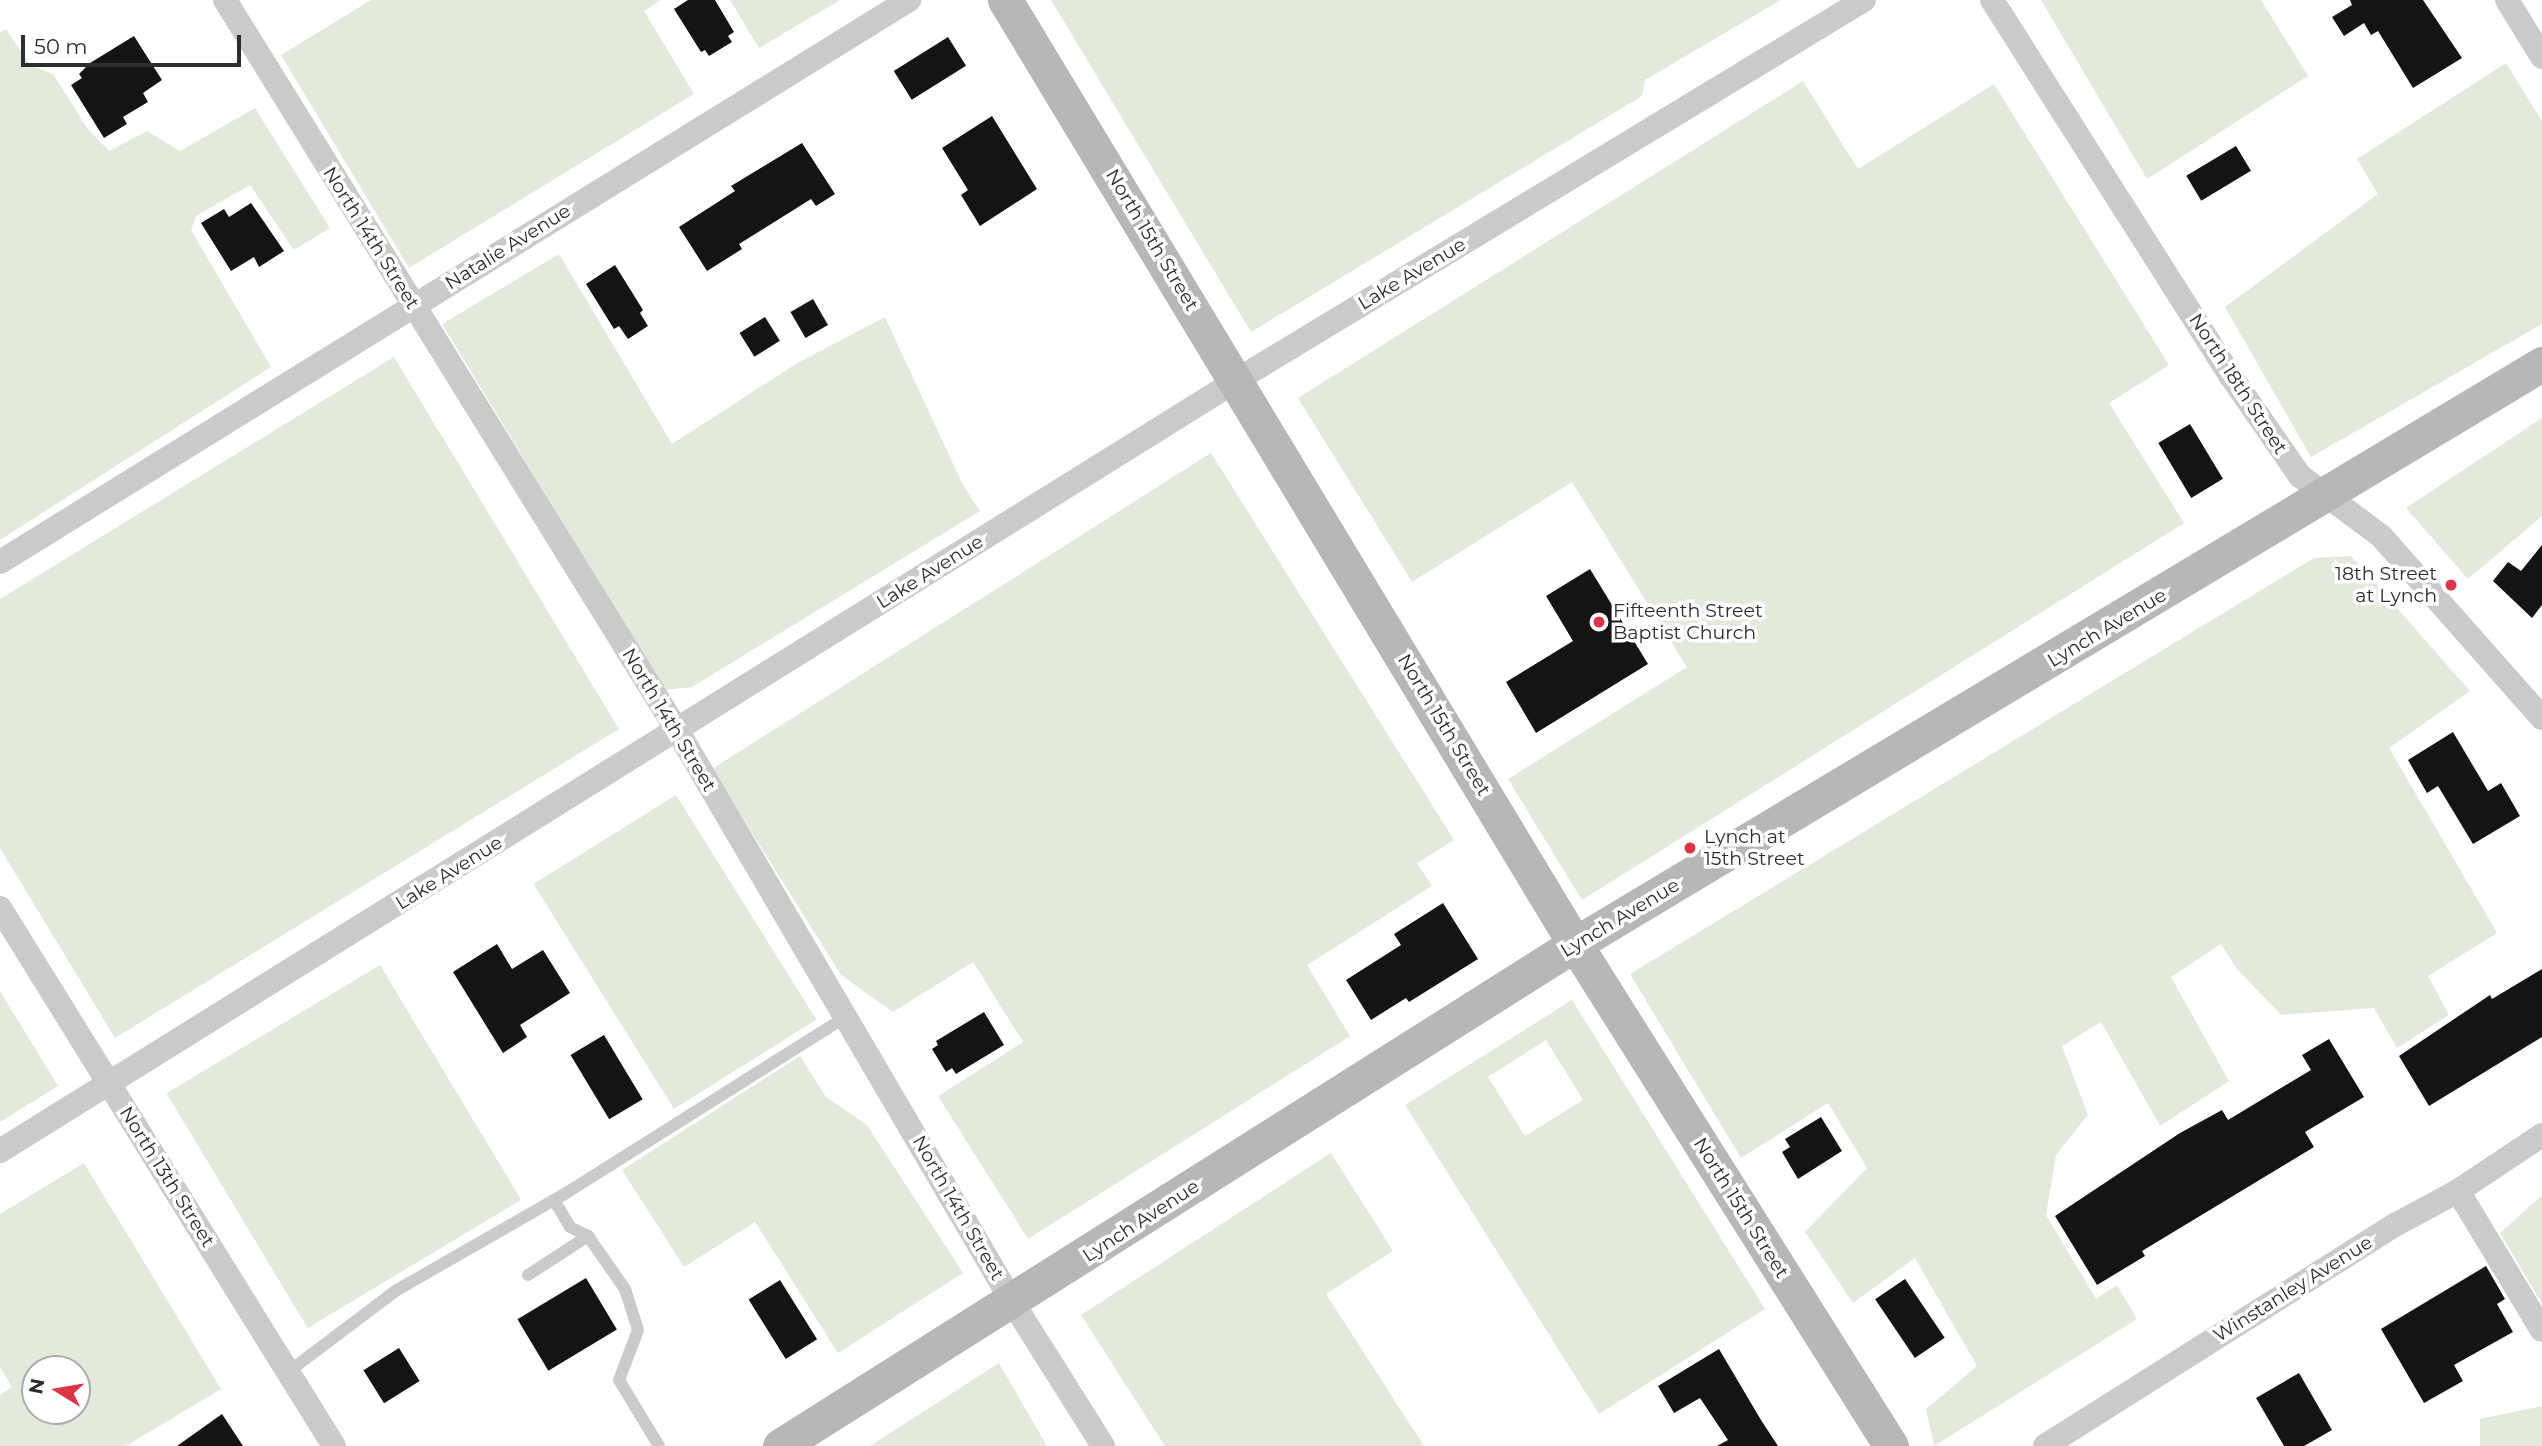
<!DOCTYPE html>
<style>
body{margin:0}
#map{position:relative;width:2542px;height:1446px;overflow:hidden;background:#fff;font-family:Montserrat,sans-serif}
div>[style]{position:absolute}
.green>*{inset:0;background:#e3eadb;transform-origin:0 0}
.building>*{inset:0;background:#141414;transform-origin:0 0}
.lane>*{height:12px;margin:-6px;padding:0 6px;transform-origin:6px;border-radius:6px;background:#cacaca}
.street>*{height:24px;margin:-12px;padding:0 12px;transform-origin:12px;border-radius:12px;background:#cacaca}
.secondary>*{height:35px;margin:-17.5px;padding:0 17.5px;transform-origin:17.5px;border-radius:17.5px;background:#b7b7b7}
.dots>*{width:19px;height:19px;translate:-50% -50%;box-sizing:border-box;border:4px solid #fff;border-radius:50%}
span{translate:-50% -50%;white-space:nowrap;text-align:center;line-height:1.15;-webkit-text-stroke:7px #fff;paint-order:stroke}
.street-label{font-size:19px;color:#2d2d2d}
.poi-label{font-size:19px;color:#2d2d2d}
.right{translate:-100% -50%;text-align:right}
.left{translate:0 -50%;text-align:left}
.north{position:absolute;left:21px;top:1355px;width:70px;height:70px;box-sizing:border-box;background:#fff;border:2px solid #ababab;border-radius:50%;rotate:281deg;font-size:19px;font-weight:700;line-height:28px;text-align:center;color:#2d2d2d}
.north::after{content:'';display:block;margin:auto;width:24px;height:32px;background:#de3447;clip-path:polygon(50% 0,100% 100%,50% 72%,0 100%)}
.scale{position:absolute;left:21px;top:35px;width:220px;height:32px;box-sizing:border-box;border:4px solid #2d2d2d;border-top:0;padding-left:9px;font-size:21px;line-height:24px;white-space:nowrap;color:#2d2d2d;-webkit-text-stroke:5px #fff;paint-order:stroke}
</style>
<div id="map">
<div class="green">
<i style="clip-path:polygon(371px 0,661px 0,644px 11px,694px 94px,409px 268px,281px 55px)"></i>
<i style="clip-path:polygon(730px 0,840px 0,759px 48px)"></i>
<i style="clip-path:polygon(1051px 0,1781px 0,1645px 80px,1642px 96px,1251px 332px)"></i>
<i style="clip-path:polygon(2041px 0,2261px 0,2308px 76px,2147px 179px)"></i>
<i style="clip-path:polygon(6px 29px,30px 65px,53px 74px,87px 128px,109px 151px,147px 131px,180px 151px,255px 108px,330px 228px,294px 250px,250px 185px,196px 216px,191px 230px,271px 367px,0 540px,0 33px)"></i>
<i style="clip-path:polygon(2506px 63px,2542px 121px,2542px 324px,2311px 457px,2225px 307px,2378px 194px,2357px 159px)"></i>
<i style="clip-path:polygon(1803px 81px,1858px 169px,1994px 84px,2169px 365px,2109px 403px,2184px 523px,1582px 900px,1508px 779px,1687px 667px,1572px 482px,1412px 582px,1298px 398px)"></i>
<i style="clip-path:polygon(559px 254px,672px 444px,799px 362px,885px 317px,962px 483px,980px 511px,692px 687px,664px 690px,442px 324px)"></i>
<i style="clip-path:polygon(394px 357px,619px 729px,115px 1038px,0 848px,0 599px)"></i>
<i style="clip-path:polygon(2542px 418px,2542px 516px,2468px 579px,2406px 508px)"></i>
<i style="clip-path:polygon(1211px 453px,1454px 840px,1417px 863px,1432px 886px,1307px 965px,1350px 1036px,1028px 1239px,938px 1096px,1023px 1042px,973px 962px,893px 1012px,841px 975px,712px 769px)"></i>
<i style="clip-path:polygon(2351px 556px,2470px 691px,2389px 748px,2497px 933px,2428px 976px,2449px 1015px,2397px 1048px,2374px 1008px,2281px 1015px,2237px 969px,2221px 944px,2171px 977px,2229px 1081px,2160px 1126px,2101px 1022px,2062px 1046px,2088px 1115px,2056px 1155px,2046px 1215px,2096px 1299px,2117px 1285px,2137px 1319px,1934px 1446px,1926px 1409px,1977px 1366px,1915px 1258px,1853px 1303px,1805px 1232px,1867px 1168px,1828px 1103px,1741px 1158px,1630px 974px,2314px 558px)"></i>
<i style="left:676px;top:795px;width:265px;height:168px;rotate:58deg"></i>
<i style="left:380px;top:965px;width:274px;height:249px;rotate:59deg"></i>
<i style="clip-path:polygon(0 991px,58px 1086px,0 1122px)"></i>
<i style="clip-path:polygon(evenodd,1572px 1000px,1765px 1309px,1599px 1414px,1405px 1105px,1572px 1000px,1546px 1040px,1583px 1100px,1525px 1136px,1488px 1077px,1546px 1040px)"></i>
<i style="clip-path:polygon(800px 1056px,826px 1097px,867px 1125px,963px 1273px,838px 1353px,755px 1222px,684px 1267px,622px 1170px)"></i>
<i style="clip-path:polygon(1331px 1153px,1393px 1251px,1326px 1294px,1424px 1446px,1165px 1446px,1081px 1315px)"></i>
<i style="clip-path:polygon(evenodd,84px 1163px,221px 1389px,126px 1446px,0 1446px,0 1395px,12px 1387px,0 1367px,0 1214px,84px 1163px,35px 1369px,77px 1369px,77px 1411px,35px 1411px,35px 1369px)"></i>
<i style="clip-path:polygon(2542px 1195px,2542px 1304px,2500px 1233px)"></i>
<i style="clip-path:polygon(999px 1363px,1047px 1446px,870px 1446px)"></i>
<i style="clip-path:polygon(2542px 1406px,2542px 1446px,2480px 1446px,2480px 1419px)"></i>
</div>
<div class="building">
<i style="clip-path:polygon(688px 0,715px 0,734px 32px,728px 36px,732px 42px,709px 56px,705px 50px,701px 52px,674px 9px)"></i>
<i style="clip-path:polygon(2350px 0,2423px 0,2462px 58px,2413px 88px,2378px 31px,2371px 35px,2364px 23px,2344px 36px,2332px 17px,2352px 5px)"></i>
<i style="clip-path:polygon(134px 36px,162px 80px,143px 93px,148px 102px,123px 117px,127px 124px,104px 138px,71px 85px,82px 78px,79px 74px,90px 63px)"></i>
<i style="left:948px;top:37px;width:34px;height:64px;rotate:58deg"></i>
<i style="clip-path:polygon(992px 116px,1037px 189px,980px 226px,961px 195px,968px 190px,942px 148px)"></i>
<i style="clip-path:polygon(802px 143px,835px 194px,816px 206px,811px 199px,739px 244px,742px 249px,707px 271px,679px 227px,735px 191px,731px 186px)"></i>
<i style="left:2236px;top:146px;width:29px;height:58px;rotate:59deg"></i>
<i style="clip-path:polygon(251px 203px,284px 251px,259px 267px,254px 257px,231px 271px,201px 223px,224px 209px,229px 217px)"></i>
<i style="clip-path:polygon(615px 265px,643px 310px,640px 313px,648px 326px,628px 339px,619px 326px,614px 329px,586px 284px)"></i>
<i style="left:813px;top:299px;width:30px;height:26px;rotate:60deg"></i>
<i style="left:765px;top:317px;width:28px;height:30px;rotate:58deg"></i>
<i style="left:2190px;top:424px;width:64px;height:37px;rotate:59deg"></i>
<i style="clip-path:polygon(2542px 545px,2542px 605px,2532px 618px,2493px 581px,2508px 562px,2521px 571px)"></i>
<i style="clip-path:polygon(1590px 569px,1648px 664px,1536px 733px,1506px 682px,1573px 641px,1546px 596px)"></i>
<i style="clip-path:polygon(2453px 732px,2488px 791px,2501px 783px,2520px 816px,2473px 844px,2438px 786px,2427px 793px,2408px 760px)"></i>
<i style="clip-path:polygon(1443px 903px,1478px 959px,1409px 1002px,1406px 998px,1371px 1020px,1346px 980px,1401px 945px,1394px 934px)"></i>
<i style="clip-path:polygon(497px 944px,512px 969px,543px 950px,570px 993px,520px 1025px,527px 1037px,503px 1053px,453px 972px)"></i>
<i style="clip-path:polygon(2542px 969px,2542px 1037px,2429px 1106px,2399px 1056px,2490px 995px,2492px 999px)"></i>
<i style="clip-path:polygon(984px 1012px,1004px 1045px,956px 1074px,952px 1068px,946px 1072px,932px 1049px,938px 1045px,936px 1041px)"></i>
<i style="left:604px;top:1035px;width:75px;height:39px;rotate:59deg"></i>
<i style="clip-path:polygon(2329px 1039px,2364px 1097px,2305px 1132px,2314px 1147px,2142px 1251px,2145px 1256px,2097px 1285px,2055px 1216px,2180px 1133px,2222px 1110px,2228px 1120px,2311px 1070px,2302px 1055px)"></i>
<i style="clip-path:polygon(1821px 1117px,1842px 1151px,1798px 1179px,1782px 1152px,1790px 1147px,1785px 1139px)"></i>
<i style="clip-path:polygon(2486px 1266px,2505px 1299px,2497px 1304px,2513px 1332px,2454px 1365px,2463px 1381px,2424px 1403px,2381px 1329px)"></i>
<i style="left:586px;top:1278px;width:60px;height:80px;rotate:59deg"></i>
<i style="left:1905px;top:1279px;width:71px;height:36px;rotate:56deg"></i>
<i style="left:780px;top:1280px;width:70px;height:37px;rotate:58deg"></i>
<i style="left:399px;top:1348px;width:39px;height:42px;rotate:58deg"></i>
<i style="clip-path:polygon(1719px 1349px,1761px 1420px,1778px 1446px,1717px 1446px,1728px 1440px,1700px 1398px,1674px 1413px,1658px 1386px)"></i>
<i style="clip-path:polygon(2299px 1373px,2332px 1430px,2304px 1446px,2284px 1446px,2256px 1398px)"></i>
<i style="clip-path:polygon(222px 1414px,243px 1446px,177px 1446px)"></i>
</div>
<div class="lane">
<i style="left:554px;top:1200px;width:31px;rotate:59deg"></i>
<i style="left:570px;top:1227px;width:20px;rotate:27deg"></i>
<i style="left:588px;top:1236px;width:65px;rotate:55.1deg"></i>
<i style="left:625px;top:1289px;width:43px;rotate:72.4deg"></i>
<i style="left:638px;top:1330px;width:53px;rotate:110.8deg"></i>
<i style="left:619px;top:1380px;width:77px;rotate:58.8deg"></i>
<i style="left:528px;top:1275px;width:72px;rotate:-33deg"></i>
<i style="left:288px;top:1372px;width:136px;rotate:-37deg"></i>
<i style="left:397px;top:1290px;width:191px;rotate:-29.8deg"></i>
<i style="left:563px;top:1195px;width:334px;rotate:-32.2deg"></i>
</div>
<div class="street">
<i style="left:225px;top:0;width:859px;rotate:58.24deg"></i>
<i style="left:677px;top:730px;width:664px;rotate:59.61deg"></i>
<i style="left:1013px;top:1303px;width:169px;rotate:57.8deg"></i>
<i style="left:1992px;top:0;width:444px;rotate:57.6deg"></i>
<i style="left:2230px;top:375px;width:123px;rotate:55.3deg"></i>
<i style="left:2300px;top:476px;width:101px;rotate:36.5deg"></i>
<i style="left:2381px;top:536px;width:243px;rotate:48.5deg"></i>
<i style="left:2507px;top:0;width:67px;rotate:58.4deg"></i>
<i style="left:0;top:562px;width:1069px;rotate:-31.73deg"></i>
<i style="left:0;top:908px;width:633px;rotate:58.17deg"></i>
<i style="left:0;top:1151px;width:1458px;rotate:-31.93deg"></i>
<i style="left:1237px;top:380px;width:733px;rotate:-31.22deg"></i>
<i style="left:2458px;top:1191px;width:162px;rotate:58.9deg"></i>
<i style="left:2045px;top:1446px;width:414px;rotate:-32.3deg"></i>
<i style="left:2395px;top:1225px;width:72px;rotate:-28.4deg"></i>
<i style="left:2458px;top:1191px;width:101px;rotate:-33.7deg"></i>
</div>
<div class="secondary">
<i style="left:1005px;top:0;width:1103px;rotate:58.88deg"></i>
<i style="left:1575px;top:944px;width:593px;rotate:57.81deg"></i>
<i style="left:780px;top:1446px;width:940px;rotate:-32.27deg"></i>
<i style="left:1575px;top:944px;width:1128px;rotate:-30.96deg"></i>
</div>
<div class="dots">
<i style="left:2451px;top:585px;background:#de3447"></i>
<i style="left:1599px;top:622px;background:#de3447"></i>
<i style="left:1690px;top:848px;background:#de3447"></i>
</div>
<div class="street-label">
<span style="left:371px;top:238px;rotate:58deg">North 14th Street</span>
<span style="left:1152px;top:240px;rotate:59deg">North 15th Street</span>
<span style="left:508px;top:247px;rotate:-32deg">Natalie Avenue</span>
<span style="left:1412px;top:274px;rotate:-31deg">Lake Avenue</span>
<span style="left:2238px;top:384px;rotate:57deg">North 18th Street</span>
<span style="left:930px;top:572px;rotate:-32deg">Lake Avenue</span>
<span style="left:2107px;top:628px;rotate:-31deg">Lynch Avenue</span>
<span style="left:669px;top:720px;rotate:59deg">North 14th Street</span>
<span style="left:1444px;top:725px;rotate:59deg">North 15th Street</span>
<span style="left:449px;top:873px;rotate:-32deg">Lake Avenue</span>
<span style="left:1620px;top:918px;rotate:-31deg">Lynch Avenue</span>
<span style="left:167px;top:1177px;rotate:58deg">North 13th Street</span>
<span style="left:958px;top:1208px;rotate:60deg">North 14th Street</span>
<span style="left:1741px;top:1208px;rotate:58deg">North 15th Street</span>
<span style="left:1141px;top:1221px;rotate:-33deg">Lynch Avenue</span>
<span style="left:2293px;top:1289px;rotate:-32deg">Winstanley Avenue</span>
</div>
<div class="poi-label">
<span class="right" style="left:2437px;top:585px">18th Street<br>at Lynch</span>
<span class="left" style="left:1613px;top:622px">Fifteenth Street<br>Baptist Church</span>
<span class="left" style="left:1704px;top:848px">Lynch at<br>15th Street</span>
</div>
<div class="north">N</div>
<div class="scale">50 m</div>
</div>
